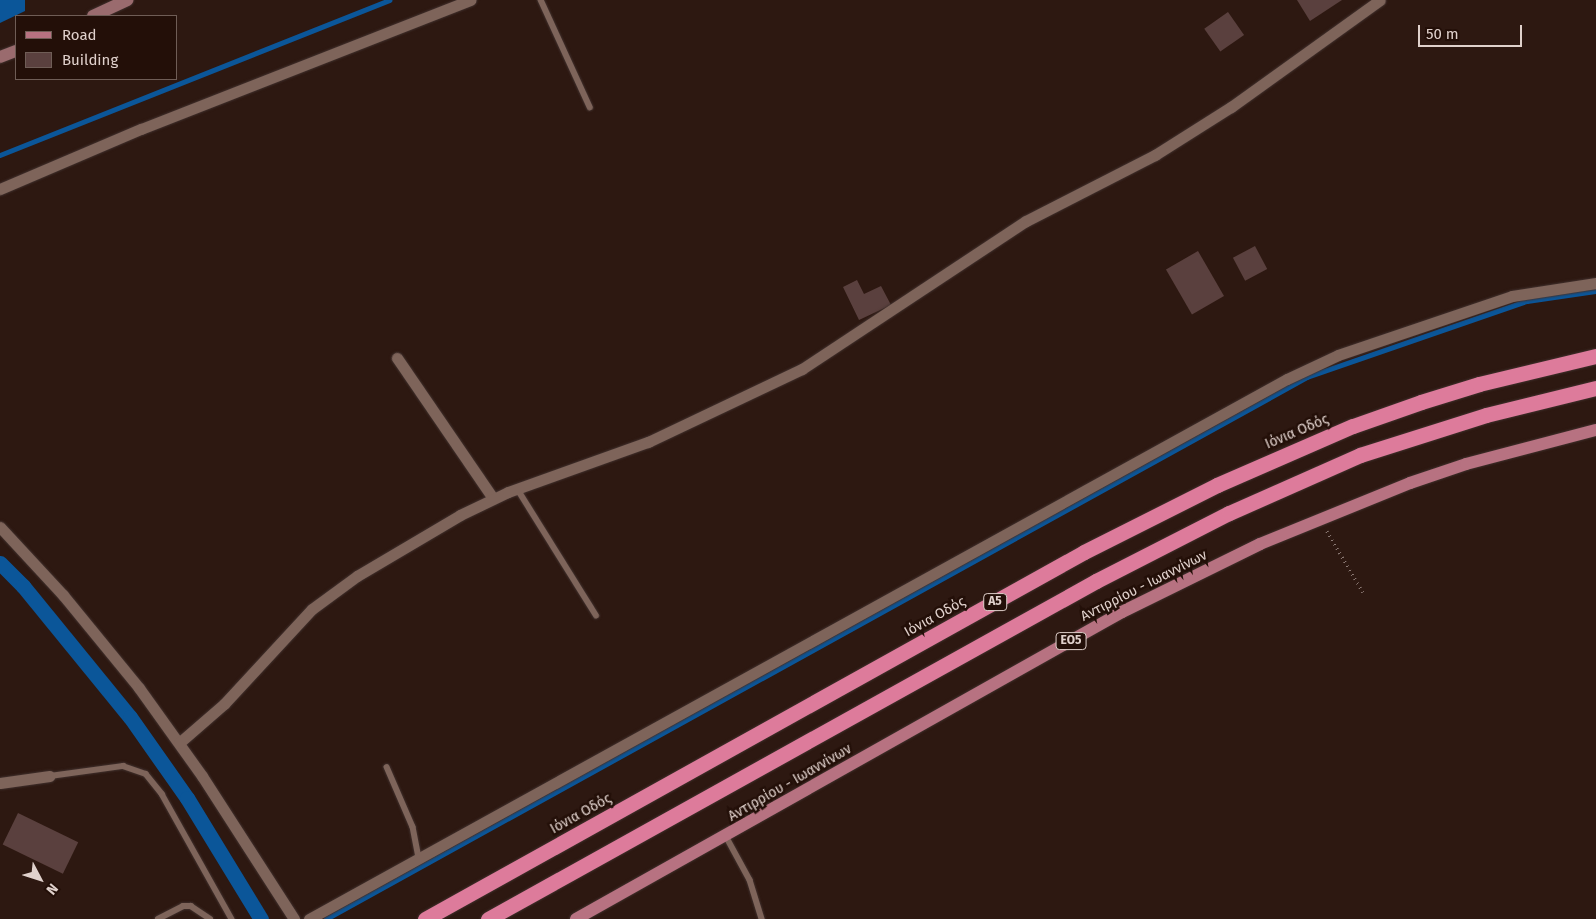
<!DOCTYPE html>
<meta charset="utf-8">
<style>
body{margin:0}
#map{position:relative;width:1596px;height:919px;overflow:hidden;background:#2d1811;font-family:"Fira Sans",sans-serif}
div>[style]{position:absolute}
.water>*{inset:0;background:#0b5699}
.stream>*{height:4.5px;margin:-2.25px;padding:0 2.25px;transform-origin:2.25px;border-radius:2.25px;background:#0b5699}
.canal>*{height:15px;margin:-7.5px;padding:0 7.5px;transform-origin:7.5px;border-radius:7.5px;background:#0b5699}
.building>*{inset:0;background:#5a403e;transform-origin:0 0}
.path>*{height:2.5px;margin-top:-1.25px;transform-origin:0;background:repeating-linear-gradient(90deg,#8b7974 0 1px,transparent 0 5px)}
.roads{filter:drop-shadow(0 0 1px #41312e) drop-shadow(0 0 1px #41312e)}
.lane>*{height:5.5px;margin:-2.75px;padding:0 2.75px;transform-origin:2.75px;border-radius:2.75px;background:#7e645a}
.street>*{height:11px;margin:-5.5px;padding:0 5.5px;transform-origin:5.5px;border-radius:5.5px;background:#7e645a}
.secondary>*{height:12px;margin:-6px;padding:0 6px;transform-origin:6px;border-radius:6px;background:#9a6b6e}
.primary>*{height:12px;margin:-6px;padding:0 6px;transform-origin:6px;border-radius:6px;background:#b77281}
.highway>*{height:15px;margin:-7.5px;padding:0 7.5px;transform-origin:7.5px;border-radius:7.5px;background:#dd7b9b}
span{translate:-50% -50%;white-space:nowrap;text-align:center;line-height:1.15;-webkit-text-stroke:5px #230f08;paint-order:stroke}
.shield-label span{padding:1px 4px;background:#230f08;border:1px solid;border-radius:4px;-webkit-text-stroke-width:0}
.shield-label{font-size:12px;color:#e0d1cc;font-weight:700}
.street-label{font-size:14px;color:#e0d1cc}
.legend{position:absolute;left:15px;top:15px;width:162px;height:65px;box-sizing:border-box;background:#230f08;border:1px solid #6f5d56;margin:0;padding:6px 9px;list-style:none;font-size:15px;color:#e0d1cc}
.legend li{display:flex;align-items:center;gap:10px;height:25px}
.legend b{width:25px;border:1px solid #6f5d56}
.north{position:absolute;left:15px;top:854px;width:50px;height:50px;-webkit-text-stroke:4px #230f08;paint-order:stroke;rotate:130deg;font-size:14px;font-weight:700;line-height:20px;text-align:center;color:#e0d1cc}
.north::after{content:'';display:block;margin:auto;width:18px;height:22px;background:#e0d1cc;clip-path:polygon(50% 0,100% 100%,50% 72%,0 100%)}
.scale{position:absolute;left:1418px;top:25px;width:104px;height:22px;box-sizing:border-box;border:2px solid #e0d1cc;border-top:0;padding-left:6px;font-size:15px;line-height:18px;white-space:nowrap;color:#e0d1cc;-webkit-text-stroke:4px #230f08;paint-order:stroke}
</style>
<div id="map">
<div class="water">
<i style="clip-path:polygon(0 0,25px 0,25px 11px,0 23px)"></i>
</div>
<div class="stream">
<i style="left:0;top:155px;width:419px;rotate:-21.7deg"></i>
<i style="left:326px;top:919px;width:1121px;rotate:-28.92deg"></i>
<i style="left:1307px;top:377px;width:233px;rotate:-19.1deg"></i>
<i style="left:1527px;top:301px;width:70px;rotate:-8.2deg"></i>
</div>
<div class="canal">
<i style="left:0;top:563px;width:33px;rotate:45deg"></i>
<i style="left:23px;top:586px;width:169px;rotate:50.8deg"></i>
<i style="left:130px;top:717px;width:99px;rotate:54.9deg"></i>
<i style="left:187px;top:798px;width:142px;rotate:58.6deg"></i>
</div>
<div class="building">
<i style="clip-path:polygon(1297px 0,1342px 0,1310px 21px)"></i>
<i style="left:1228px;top:12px;width:28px;height:29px;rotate:55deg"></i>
<i style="left:1255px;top:246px;width:26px;height:25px;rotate:62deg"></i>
<i style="left:1198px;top:251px;width:52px;height:37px;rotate:60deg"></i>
<i style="clip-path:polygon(857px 280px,864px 294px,881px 286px,891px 305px,859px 320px,843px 287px)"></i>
<i style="left:18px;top:813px;width:67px;height:35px;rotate:26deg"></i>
</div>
<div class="path">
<i style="left:1327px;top:531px;width:71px;rotate:59.5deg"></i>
</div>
<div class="roads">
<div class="lane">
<i style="left:541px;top:0;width:118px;rotate:65.4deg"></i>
<i style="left:517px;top:488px;width:150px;rotate:58.1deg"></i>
<i style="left:387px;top:767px;width:65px;rotate:66.6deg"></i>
<i style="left:413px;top:827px;width:32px;rotate:79deg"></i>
<i style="left:50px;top:776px;width:74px;rotate:-7.8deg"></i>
<i style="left:123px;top:766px;width:24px;rotate:19deg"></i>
<i style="left:146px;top:774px;width:26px;rotate:51deg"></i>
<i style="left:162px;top:794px;width:143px;rotate:60.8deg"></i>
<i style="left:726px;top:836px;width:50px;rotate:61.4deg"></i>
<i style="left:750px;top:880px;width:41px;rotate:72.9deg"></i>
<i style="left:158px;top:919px;width:28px;rotate:-27deg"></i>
<i style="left:183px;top:906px;width:8px"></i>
<i style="left:191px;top:906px;width:23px;rotate:34deg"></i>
</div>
<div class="street">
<i style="left:0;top:189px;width:153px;rotate:-23.1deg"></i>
<i style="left:141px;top:129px;width:354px;rotate:-21.4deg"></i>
<i style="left:397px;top:358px;width:170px;rotate:55.6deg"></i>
<i style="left:0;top:527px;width:93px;rotate:47.2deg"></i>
<i style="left:63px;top:595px;width:120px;rotate:50.7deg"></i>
<i style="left:139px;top:688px;width:108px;rotate:54.4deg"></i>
<i style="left:202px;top:776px;width:170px;rotate:57.2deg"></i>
<i style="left:179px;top:743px;width:60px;rotate:-40.9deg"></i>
<i style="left:224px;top:704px;width:129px;rotate:-47.2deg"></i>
<i style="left:312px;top:609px;width:56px;rotate:-36.3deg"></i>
<i style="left:357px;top:576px;width:120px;rotate:-30.6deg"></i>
<i style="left:460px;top:515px;width:53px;rotate:-25.6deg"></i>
<i style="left:508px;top:492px;width:149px;rotate:-19.7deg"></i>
<i style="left:648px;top:442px;width:170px;rotate:-25.4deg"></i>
<i style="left:802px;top:369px;width:268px;rotate:-33.5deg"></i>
<i style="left:1026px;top:221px;width:145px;rotate:-27.1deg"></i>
<i style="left:1155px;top:155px;width:90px;rotate:-32.3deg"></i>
<i style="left:1231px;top:107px;width:183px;rotate:-35.7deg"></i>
<i style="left:0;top:783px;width:50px;rotate:-8deg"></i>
<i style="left:309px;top:919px;width:1117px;rotate:-28.91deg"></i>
<i style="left:1287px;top:379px;width:56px;rotate:-25.2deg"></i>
<i style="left:1338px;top:355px;width:184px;rotate:-18.7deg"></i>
<i style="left:1512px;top:296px;width:85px;rotate:-8.8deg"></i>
</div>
<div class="secondary">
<i style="left:93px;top:16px;width:38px;rotate:-25deg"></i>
<i style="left:0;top:57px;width:17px;rotate:-21deg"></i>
</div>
<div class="primary">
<i style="left:576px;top:919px;width:626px;rotate:-29.35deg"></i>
<i style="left:1122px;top:612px;width:154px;rotate:-26.2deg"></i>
<i style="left:1260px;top:544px;width:162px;rotate:-22.1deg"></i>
<i style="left:1410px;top:483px;width:59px;rotate:-18.7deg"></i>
<i style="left:1466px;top:464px;width:134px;rotate:-14.7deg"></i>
</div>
<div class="highway">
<i style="left:425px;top:919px;width:754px;rotate:-29.11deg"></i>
<i style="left:1084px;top:552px;width:149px;rotate:-26.7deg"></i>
<i style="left:1217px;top:485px;width:148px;rotate:-23.5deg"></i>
<i style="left:1353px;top:426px;width:72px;rotate:-19.4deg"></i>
<i style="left:1421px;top:402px;width:61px;rotate:-17.2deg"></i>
<i style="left:1479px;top:384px;width:120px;rotate:-13.5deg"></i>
<i style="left:488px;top:919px;width:696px;rotate:-29.07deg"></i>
<i style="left:1096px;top:581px;width:149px;rotate:-27.1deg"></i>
<i style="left:1229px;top:513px;width:143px;rotate:-23.9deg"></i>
<i style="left:1360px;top:455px;width:132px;rotate:-17.6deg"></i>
<i style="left:1486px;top:415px;width:113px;rotate:-13.8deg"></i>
</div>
</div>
<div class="shield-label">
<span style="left:995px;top:602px">Α5</span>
<span style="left:1071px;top:641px">ΕΟ5</span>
</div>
<div class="street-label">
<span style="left:1297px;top:432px;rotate:-23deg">Ιόνια Οδός</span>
<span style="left:1144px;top:586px;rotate:-27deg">Αντιρρίου - Ιωαννίνων</span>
<span style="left:935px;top:617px;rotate:-29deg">Ιόνια Οδός</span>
<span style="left:790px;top:783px;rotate:-30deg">Αντιρρίου - Ιωαννίνων</span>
<span style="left:581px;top:814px;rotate:-29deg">Ιόνια Οδός</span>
</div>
<ul class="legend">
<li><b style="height:6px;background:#b77281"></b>Road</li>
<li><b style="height:14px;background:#5a403e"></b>Building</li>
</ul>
<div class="north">N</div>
<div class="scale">50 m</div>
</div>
